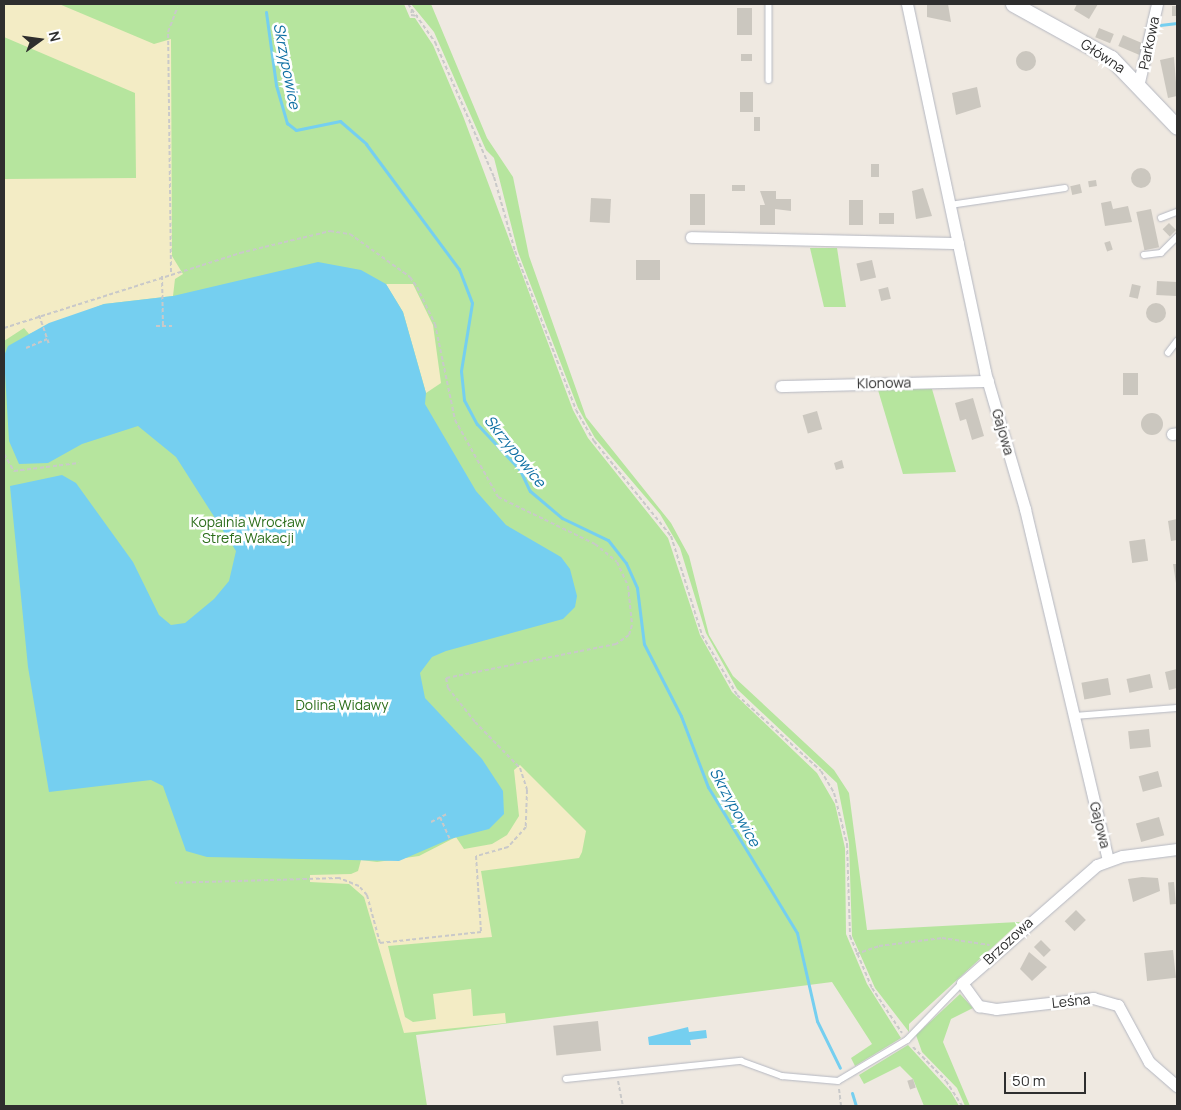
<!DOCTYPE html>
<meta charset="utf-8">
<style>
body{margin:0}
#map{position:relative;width:1181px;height:1110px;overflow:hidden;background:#efe9e1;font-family:Manrope,sans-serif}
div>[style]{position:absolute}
.green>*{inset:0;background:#b6e59e}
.sand>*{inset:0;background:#f3ecc5}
.water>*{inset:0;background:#75cff0}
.stream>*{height:3px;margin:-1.5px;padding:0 1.5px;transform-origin:1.5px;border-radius:1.5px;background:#75cff0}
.building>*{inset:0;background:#cbc7bf;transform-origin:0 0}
.round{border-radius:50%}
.path>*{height:2px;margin-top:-1px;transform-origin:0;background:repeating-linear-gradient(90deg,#c9c9c9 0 4px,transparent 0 6.5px)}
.roads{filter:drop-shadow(0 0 1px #b4b7c1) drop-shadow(0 0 1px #b4b7c1)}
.service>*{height:5.5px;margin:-2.75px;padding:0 2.75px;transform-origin:2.75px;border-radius:2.75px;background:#fff}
.minor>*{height:11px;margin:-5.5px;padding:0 5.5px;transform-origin:5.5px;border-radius:5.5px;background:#fff}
.tertiary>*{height:15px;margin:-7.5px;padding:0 7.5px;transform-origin:7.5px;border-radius:7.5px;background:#fff}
span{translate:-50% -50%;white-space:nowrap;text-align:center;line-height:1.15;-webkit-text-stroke:5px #fff;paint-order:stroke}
.street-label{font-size:14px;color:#2e2e2e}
.park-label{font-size:14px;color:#2c6e1b}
.water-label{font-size:15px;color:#0d6fa3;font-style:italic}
.frame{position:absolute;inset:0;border:5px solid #2e2e2e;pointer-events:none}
.north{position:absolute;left:15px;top:15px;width:50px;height:50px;-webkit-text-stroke:4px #fff;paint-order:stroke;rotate:76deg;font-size:14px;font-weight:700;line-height:20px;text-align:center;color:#2e2e2e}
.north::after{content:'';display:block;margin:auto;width:18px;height:22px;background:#2e2e2e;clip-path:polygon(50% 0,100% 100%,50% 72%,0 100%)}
.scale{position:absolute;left:1004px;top:1072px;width:82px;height:22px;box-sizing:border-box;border:2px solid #2e2e2e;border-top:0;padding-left:6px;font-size:15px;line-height:18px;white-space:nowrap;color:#2e2e2e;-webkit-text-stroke:4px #fff;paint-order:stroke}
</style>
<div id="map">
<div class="green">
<i style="clip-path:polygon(4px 4px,404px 4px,410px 18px,415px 18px,433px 45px,463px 116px,573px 410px,588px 438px,668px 538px,700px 635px,732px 692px,817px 773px,835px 804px,845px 848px,846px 934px,867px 984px,901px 1038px,855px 1066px,851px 1058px,872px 1044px,832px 982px,416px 1035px,427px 1106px,4px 1106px)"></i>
<i style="clip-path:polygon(411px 4px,431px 4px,487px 138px,513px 177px,529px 256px,586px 417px,671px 523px,689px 556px,709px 635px,733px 676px,834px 770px,849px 793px,867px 930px,1020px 922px,909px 1024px,909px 1032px,875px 988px,852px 936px,849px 843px,837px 783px,737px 689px,706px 633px,680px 548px,660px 514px,595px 438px,578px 408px,518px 252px,494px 158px,486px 150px,434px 32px)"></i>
<i style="clip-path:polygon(810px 248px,837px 248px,846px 307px,824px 307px)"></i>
<i style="clip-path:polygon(932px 389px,956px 472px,903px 474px,878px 390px)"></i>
<i style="clip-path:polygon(960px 994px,973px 1008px,951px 1019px,943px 1042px,970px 1106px,965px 1106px,957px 1088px,922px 1052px,916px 1035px)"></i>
<i style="clip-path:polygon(908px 1045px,951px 1092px,959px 1106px,924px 1106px,913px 1079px,900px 1066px,864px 1084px,859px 1075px)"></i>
</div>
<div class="sand">
<i style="clip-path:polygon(4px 4px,59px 4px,154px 44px,171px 39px,172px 256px,183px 274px,175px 279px,173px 296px,104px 304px,29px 334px,24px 328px,4px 341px,4px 179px,136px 178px,135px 93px,4px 37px)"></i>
<i style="clip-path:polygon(386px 284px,413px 284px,433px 325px,441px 383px,426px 393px,403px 312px)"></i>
<i style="clip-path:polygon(520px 765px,586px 831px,582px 852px,579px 858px,481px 871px,492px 937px,388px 946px,405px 1017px,413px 1022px,436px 1019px,433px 994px,471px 989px,473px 1016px,505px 1013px,506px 1023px,404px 1033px,364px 897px,349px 884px,310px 882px,310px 875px,351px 874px,358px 871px,361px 860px,377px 862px,419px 856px,456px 837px,464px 849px,492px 844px,507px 835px,519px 816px,514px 770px)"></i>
</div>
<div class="water">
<i style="clip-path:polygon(318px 262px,361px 270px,386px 284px,403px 312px,426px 393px,425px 404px,476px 491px,506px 525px,561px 557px,570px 569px,577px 596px,575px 607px,563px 619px,446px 651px,432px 657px,420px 673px,425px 698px,482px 759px,503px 791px,504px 814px,489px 829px,450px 839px,399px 861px,207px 857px,186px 851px,163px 786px,151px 780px,49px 792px,28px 667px,10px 486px,62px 475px,76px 483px,133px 562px,159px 615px,171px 625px,185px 623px,214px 599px,229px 581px,236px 551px,176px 457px,138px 426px,82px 444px,48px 463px,19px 464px,9px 441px,4px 356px,8px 346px,49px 323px,104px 304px,173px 296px)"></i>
<i style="clip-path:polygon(688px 1027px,689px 1032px,706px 1030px,707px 1038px,690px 1040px,691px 1045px,649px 1045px,648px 1037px)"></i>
</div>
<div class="stream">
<i style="left:266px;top:12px;width:74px;rotate:82.2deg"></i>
<i style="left:276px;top:85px;width:40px;rotate:74deg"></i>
<i style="left:287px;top:123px;width:11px;rotate:38deg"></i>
<i style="left:296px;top:130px;width:45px;rotate:-11.6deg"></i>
<i style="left:340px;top:121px;width:35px;rotate:41deg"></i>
<i style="left:366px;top:144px;width:156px;rotate:53.4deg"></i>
<i style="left:459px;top:269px;width:36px;rotate:69deg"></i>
<i style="left:472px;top:303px;width:69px;rotate:99.2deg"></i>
<i style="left:461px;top:371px;width:29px;rotate:84deg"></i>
<i style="left:464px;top:400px;width:27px;rotate:62deg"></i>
<i style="left:477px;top:424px;width:63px;rotate:46.9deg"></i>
<i style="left:520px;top:470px;width:23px;rotate:65deg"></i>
<i style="left:530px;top:491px;width:42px;rotate:40.2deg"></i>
<i style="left:562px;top:518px;width:51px;rotate:25.6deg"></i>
<i style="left:608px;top:540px;width:29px;rotate:52deg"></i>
<i style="left:626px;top:563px;width:27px;rotate:66deg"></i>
<i style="left:637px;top:588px;width:56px;rotate:82.9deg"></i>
<i style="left:644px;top:644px;width:81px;rotate:62.8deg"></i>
<i style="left:681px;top:716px;width:76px;rotate:69.2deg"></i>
<i style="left:708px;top:787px;width:171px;rotate:58.6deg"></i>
<i style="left:797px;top:933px;width:90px;rotate:77.2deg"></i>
<i style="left:817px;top:1021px;width:52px;rotate:63.9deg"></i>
<i style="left:1160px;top:25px;width:17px;rotate:-7deg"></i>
<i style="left:852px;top:1093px;width:14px;rotate:73deg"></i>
</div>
<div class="building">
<i style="clip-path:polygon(927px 4px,948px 4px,951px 22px,927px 17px)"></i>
<i style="clip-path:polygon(1077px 4px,1098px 4px,1089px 19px,1074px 10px)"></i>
<i style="left:1172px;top:6px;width:5px;height:10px"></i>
<i style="left:752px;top:8px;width:27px;height:15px;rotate:90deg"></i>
<i style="left:1099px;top:28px;width:16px;height:10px;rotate:22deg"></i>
<i style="left:1123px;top:35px;width:23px;height:12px;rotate:23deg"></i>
<i class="round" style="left:1016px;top:51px;width:20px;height:20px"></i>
<i style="left:741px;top:54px;width:11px;height:7px"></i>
<i style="clip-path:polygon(1174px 57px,1177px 96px,1168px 98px,1160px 60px)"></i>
<i style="clip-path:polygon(977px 87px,981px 107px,956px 115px,952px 93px)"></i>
<i style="left:740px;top:92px;width:13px;height:20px"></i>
<i style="left:754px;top:117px;width:6px;height:14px"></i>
<i style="left:871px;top:164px;width:8px;height:13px"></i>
<i class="round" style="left:1131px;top:168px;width:20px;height:20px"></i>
<i style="left:1096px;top:180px;width:6px;height:8px;rotate:81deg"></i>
<i style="left:1080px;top:184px;width:9px;height:10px;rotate:77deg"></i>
<i style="left:732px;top:185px;width:13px;height:6px"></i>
<i style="clip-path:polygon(923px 188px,932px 216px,916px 219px,912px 191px)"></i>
<i style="clip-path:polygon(760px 191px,776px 191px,776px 199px,791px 199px,791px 211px,775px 209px,775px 225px,760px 225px,760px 205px,765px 205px)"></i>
<i style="left:690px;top:194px;width:15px;height:31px"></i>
<i style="left:591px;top:198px;width:20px;height:24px;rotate:3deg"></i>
<i style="left:849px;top:200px;width:14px;height:25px"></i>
<i style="clip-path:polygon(1111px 201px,1113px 209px,1128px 206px,1132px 222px,1105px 226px,1101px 203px)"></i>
<i style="left:1151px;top:209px;width:39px;height:15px;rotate:78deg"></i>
<i style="left:879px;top:213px;width:15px;height:11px"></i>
<i style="left:1169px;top:223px;width:10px;height:9px;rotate:45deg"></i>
<i style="left:1110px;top:241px;width:9px;height:6px;rotate:72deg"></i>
<i style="left:636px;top:260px;width:24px;height:20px"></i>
<i style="left:872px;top:260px;width:18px;height:16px;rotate:77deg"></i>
<i style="left:1157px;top:281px;width:20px;height:14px;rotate:3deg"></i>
<i style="left:1132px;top:284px;width:9px;height:13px;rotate:13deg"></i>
<i style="left:888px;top:287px;width:12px;height:10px;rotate:76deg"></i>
<i class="round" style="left:1146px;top:303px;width:20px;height:20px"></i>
<i style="left:1123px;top:373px;width:15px;height:22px"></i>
<i style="clip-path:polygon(973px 398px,984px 436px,972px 440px,966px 419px,960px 421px,955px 403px)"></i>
<i style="left:817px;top:411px;width:19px;height:15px;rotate:74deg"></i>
<i class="round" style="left:1141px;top:413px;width:22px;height:22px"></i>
<i style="clip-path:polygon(842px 460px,844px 468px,836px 470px,834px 463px)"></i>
<i style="clip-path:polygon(1177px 519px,1177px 540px,1171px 541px,1168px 521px)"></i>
<i style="left:1145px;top:539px;width:22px;height:16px;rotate:82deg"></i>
<i style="clip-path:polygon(1173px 564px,1177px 564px,1177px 583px,1176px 583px)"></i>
<i style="clip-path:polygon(1177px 669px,1177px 688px,1169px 690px,1165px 672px)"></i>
<i style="left:1150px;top:674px;width:14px;height:24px;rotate:78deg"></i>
<i style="left:1108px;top:678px;width:17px;height:27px;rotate:80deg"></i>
<i style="left:1149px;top:729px;width:18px;height:21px;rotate:84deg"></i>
<i style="left:1158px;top:771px;width:16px;height:20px;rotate:75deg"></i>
<i style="left:1159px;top:817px;width:19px;height:24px;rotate:74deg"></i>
<i style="clip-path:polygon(1142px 877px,1158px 878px,1160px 891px,1133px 902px,1128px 879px)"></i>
<i style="left:1174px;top:882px;width:22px;height:6px;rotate:85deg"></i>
<i style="left:1076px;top:910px;width:14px;height:16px;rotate:45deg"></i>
<i style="left:1041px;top:940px;width:14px;height:10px;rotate:45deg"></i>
<i style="left:1173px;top:950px;width:28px;height:29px;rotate:84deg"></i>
<i style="clip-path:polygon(1029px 952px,1047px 967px,1032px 981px,1020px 969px)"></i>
<i style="left:598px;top:1021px;width:30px;height:45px;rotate:84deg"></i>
<i style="left:913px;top:1079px;width:9px;height:6px;rotate:72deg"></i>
</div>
<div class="path">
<i style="left:408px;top:4px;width:47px;rotate:54.6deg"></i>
<i style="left:435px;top:42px;width:147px;rotate:66.4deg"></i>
<i style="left:494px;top:177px;width:77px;rotate:74.2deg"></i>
<i style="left:515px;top:251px;width:170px;rotate:69deg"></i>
<i style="left:576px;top:410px;width:36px;rotate:60deg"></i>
<i style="left:594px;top:441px;width:122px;rotate:51deg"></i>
<i style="left:671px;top:536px;width:104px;rotate:72.6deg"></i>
<i style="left:702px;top:635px;width:69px;rotate:59.7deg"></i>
<i style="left:737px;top:695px;width:113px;rotate:42.1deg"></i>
<i style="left:821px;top:771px;width:26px;rotate:59deg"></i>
<i style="left:834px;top:793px;width:53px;rotate:75.7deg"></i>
<i style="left:847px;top:844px;width:92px;rotate:88.1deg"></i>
<i style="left:850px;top:936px;width:56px;rotate:67.1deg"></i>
<i style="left:872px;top:988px;width:54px;rotate:56.3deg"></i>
<i style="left:412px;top:9px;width:6px;rotate:99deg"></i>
<i style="left:411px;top:15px;width:7px;rotate:8deg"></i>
<i style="left:171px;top:272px;width:240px;rotate:-90.7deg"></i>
<i style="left:168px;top:32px;width:26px;rotate:-69deg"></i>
<i style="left:162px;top:276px;width:50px;rotate:88.9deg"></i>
<i style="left:39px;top:315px;width:31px;rotate:71deg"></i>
<i style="left:156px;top:326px;width:16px"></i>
<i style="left:4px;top:328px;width:248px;rotate:-17.6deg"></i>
<i style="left:240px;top:253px;width:93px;rotate:-13.7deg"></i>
<i style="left:330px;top:231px;width:20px;rotate:9deg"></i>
<i style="left:350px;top:234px;width:74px;rotate:35.6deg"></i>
<i style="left:410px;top:277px;width:12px;rotate:55deg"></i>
<i style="left:417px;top:287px;width:41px;rotate:64.1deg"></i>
<i style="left:435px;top:324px;width:98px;rotate:78.2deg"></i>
<i style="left:455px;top:420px;width:88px;rotate:60.8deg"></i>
<i style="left:498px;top:497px;width:108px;rotate:25.9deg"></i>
<i style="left:595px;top:544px;width:28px;rotate:39deg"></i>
<i style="left:617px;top:562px;width:26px;rotate:65deg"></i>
<i style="left:628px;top:586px;width:39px;rotate:84deg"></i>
<i style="left:632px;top:625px;width:10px;rotate:107deg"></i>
<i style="left:629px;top:635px;width:16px;rotate:145deg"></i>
<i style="left:616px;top:644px;width:173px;rotate:168.7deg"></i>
<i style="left:446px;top:678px;width:10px;rotate:79deg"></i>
<i style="left:448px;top:688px;width:43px;rotate:51.5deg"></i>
<i style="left:475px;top:722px;width:64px;rotate:45.6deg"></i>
<i style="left:520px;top:768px;width:23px;rotate:72deg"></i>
<i style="left:527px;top:790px;width:37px;rotate:92deg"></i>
<i style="left:526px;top:827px;width:27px;rotate:132deg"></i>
<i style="left:508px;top:847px;width:33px;rotate:164deg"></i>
<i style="left:476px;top:856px;width:76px;rotate:86.2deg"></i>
<i style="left:481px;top:932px;width:102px;rotate:173.8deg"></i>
<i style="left:380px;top:943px;width:50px;rotate:-105.2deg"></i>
<i style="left:367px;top:895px;width:12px;rotate:-132deg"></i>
<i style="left:359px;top:886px;width:22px;rotate:-158deg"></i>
<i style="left:339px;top:878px;width:164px;rotate:178.3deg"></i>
<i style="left:26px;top:348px;width:23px;rotate:-23deg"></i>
<i style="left:4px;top:454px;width:20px;rotate:60deg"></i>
<i style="left:14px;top:471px;width:65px;rotate:-7deg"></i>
<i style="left:440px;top:817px;width:24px;rotate:66deg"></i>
<i style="left:431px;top:822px;width:18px;rotate:-27deg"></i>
<i style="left:856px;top:954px;width:24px;rotate:-19deg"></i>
<i style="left:879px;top:946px;width:64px;rotate:-7.2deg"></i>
<i style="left:942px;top:938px;width:48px;rotate:8.5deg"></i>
<i style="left:913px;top:1047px;width:47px;rotate:45.9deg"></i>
<i style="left:946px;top:1081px;width:30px;rotate:57deg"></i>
<i style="left:618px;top:1081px;width:25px;rotate:79deg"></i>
<i style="left:839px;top:1089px;width:17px;rotate:83deg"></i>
</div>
<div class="roads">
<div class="service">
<i style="left:769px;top:4px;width:76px;rotate:90deg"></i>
<i style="left:950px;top:205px;width:116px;rotate:-8.4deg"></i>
<i style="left:1161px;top:218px;width:17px;rotate:-21deg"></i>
<i style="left:1144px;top:255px;width:17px;rotate:-7deg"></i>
<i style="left:1161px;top:253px;width:23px;rotate:-45deg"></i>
<i style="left:1168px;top:353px;width:15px;rotate:-53deg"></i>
<i style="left:1074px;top:716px;width:103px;rotate:-4.4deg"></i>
<i style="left:566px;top:1079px;width:176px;rotate:-5.9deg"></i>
<i style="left:741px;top:1061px;width:44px;rotate:20.1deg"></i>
<i style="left:782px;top:1076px;width:56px;rotate:5.1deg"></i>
<i style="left:838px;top:1081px;width:80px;rotate:-30.7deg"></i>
<i style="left:907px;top:1040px;width:79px;rotate:-46deg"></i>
</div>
<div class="minor">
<i style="left:907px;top:4px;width:376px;rotate:78deg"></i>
<i style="left:985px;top:372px;width:143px;rotate:73.7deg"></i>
<i style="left:1025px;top:509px;width:360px;rotate:76.7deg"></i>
<i style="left:1139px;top:82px;width:80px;rotate:-77deg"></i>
<i style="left:691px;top:237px;width:267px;rotate:1.3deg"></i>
<i style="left:781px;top:386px;width:207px;rotate:-1.4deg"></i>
<i style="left:1172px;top:434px;width:5px;rotate:-11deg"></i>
<i style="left:1177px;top:849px;width:55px;rotate:172.7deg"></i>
<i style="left:1122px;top:856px;width:27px;rotate:160deg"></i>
<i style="left:1097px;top:865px;width:179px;rotate:138.8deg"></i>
<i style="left:962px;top:983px;width:29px;rotate:54deg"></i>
<i style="left:979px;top:1006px;width:17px;rotate:10deg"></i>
<i style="left:996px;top:1009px;width:98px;rotate:-6.5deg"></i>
<i style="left:1093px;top:998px;width:26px;rotate:16deg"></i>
<i style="left:1118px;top:1005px;width:65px;rotate:61.5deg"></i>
<i style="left:1149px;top:1062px;width:37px;rotate:41deg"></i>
</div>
<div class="tertiary">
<i style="left:1013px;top:4px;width:112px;rotate:28.9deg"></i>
<i style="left:1111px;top:58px;width:95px;rotate:46.3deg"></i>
</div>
</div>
<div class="street-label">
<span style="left:1149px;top:43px;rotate:-78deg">Parkowa</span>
<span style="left:1103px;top:56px;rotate:33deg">Główna</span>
<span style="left:884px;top:383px;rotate:-1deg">Klonowa</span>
<span style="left:1003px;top:432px;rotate:74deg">Gajowa</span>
<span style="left:1100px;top:825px;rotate:76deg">Gajowa</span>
<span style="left:1008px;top:941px;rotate:-43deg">Brzozowa</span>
<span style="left:1071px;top:1001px;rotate:-6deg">Leśna</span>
</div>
<div class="park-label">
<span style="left:248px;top:530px">Kopalnia Wrocław<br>Strefa Wakacji</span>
<span style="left:342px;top:705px">Dolina Widawy</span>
</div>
<div class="water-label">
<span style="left:287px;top:66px;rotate:79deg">Skrzypowice</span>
<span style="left:515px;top:451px;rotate:51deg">Skrzypowice</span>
<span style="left:735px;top:807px;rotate:61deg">Skrzypowice</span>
</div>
<div class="frame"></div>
<div class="north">N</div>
<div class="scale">50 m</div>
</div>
